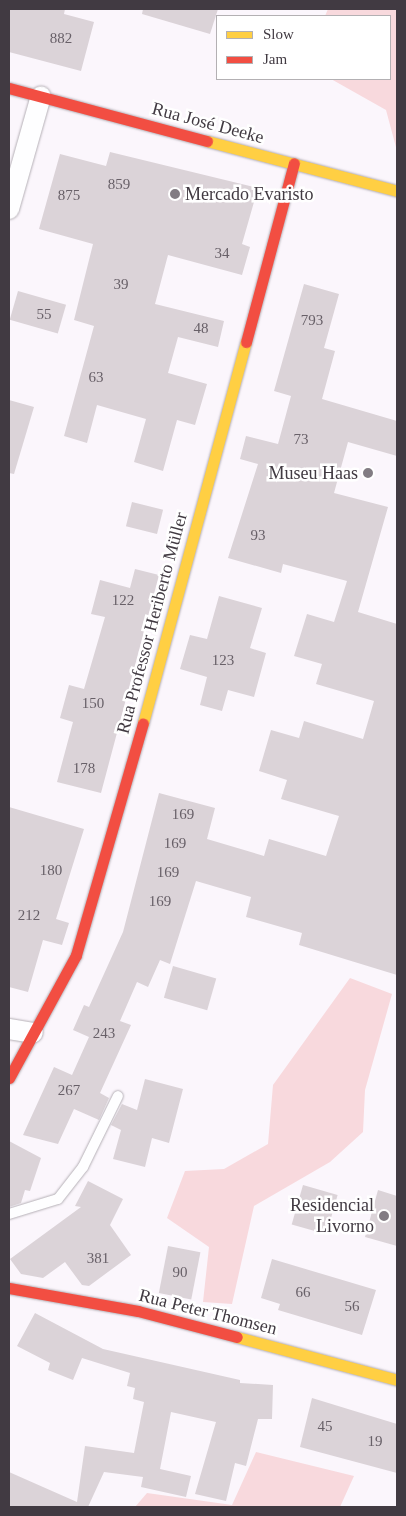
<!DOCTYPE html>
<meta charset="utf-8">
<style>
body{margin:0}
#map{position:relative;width:406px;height:1516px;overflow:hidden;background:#fbf6fc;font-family:"Times New Roman",serif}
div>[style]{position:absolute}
.green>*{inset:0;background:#f8d9dd}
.building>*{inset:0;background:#dbd3d8;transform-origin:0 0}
.roads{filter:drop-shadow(0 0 1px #b5b0b6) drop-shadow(0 0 1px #b5b0b6)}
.lane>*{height:10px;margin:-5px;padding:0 5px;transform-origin:5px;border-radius:5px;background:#fefeff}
.street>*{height:20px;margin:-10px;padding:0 10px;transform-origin:10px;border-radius:10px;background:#fefeff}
.slow>*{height:11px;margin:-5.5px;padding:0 5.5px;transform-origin:5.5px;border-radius:5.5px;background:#ffcf43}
.jam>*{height:11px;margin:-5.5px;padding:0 5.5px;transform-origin:5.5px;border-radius:5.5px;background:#f24e42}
.dots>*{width:14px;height:14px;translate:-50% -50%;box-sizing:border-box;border:2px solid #fff;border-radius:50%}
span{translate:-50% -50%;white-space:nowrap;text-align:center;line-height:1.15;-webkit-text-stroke:5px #fff;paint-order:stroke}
.number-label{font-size:15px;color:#686068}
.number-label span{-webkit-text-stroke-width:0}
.street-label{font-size:18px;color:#413a42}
.poi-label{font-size:18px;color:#413a42}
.left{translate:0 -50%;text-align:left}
.right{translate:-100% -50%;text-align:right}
.frame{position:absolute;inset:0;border:10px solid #413a42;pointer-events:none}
.legend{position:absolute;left:216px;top:15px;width:175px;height:65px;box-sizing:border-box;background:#fff;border:1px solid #b3b0b3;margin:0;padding:6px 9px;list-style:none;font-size:15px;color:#413a42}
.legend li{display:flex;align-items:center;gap:10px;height:25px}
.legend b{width:25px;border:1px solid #b3b0b3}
</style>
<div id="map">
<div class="green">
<i style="clip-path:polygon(328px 9px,397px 9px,397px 151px,386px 110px,331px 79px,390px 79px,390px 16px,325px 16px)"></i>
<i style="clip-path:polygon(350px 978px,392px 994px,365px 1090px,363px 1132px,330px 1162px,254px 1206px,232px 1304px,203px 1302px,209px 1247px,167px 1218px,185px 1171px,224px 1169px,268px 1144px,273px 1085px)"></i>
<i style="clip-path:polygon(256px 1452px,354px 1476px,340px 1507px,135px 1507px,147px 1493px,232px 1505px)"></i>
</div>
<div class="building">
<i style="clip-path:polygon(9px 9px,65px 9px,64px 14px,94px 22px,81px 71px,9px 52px)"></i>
<i style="clip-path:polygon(143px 9px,218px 9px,210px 34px,142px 14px)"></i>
<i style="clip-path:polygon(110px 152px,258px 188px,242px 244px,250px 247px,242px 275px,168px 255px,155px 304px,224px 321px,218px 347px,178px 337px,168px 373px,207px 384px,195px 425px,177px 420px,163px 471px,134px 462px,146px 419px,97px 405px,87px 443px,64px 436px,94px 326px,74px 320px,93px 244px,39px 229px,60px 154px,106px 166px)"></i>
<i style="clip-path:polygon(304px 284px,339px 294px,324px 348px,335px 351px,322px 399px,397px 421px,397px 456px,348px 442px,334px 493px,388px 507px,358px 612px,397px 624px,397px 975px,299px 945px,302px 933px,246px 917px,251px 897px,196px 881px,170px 964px,160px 960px,148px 987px,137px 982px,120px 1021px,131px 1025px,100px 1093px,109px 1098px,99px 1120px,74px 1109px,58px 1144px,23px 1135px,54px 1067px,72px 1075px,89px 1037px,73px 1030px,84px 1005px,89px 1007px,123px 932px,159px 793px,215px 808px,207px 839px,264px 856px,269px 839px,326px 856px,339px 816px,281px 799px,287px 780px,259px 771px,271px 730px,299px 738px,304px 721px,363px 739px,374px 701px,316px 684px,322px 664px,294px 656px,307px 614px,334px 622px,347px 581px,283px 564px,281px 573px,228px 558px,258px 464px,240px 459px,246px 436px,278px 444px,291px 396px,274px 391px)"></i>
<i style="left:18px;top:291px;width:50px;height:30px;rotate:16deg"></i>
<i style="clip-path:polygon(9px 400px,34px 407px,14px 474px,9px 473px)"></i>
<i style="left:132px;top:502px;width:32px;height:25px;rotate:14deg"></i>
<i style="clip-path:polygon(135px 569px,159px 575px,101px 793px,57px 782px,73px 722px,60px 718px,69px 685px,84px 689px,105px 617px,91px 614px,100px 580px,130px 588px)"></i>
<i style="clip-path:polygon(219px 596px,262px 608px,250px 648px,266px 653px,254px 697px,228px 690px,222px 711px,200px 705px,207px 677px,180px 669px,190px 635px,207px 639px)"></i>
<i style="clip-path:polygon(9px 807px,84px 829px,56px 919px,69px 923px,62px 945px,43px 940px,28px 992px,9px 987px)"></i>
<i style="left:173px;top:966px;width:45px;height:33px;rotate:16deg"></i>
<i style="clip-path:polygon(145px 1079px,183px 1089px,169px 1143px,152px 1138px,145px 1167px,113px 1159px,121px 1130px,111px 1125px,122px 1104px,137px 1110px)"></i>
<i style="clip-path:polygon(9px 1141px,41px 1158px,30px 1191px,25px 1190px,21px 1203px,9px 1207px)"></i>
<i style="clip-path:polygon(88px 1181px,123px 1199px,110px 1225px,131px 1255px,89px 1286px,82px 1285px,65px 1262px,43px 1278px,21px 1274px,10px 1259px,81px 1207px,75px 1206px)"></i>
<i style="left:303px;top:1185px;width:36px;height:41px;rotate:16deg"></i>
<i style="clip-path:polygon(378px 1190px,397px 1196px,397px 1246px,365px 1237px)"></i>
<i style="left:168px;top:1246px;width:33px;height:48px;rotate:11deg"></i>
<i style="clip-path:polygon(272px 1259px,376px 1290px,362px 1335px,278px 1310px,280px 1304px,261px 1298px)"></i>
<i style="clip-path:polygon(35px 1313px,103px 1349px,240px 1380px,240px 1383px,273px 1385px,272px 1419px,258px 1419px,246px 1466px,235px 1463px,226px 1501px,195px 1494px,216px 1422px,171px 1412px,160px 1469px,191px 1476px,186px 1497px,141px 1487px,143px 1477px,104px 1472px,88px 1507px,9px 1507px,9px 1472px,77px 1502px,85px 1446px,134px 1453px,144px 1402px,133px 1399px,135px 1388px,127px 1386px,130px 1373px,82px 1358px,73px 1380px,48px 1370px,50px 1363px,17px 1346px)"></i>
<i style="clip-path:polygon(312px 1398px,397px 1424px,397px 1473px,300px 1447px)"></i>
</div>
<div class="roads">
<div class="lane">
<i style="left:9px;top:1214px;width:51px;rotate:-17deg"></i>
<i style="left:58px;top:1199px;width:41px;rotate:-52deg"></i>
<i style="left:83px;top:1167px;width:79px;rotate:-63.8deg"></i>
</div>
<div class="street">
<i style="left:9px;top:209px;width:117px;rotate:-74.2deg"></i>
<i style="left:9px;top:1029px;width:24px;rotate:9deg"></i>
</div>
<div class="slow">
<i style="left:207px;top:141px;width:196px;rotate:14.7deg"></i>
<i style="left:143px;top:723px;width:395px;rotate:-74.9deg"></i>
<i style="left:237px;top:1337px;width:166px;rotate:15deg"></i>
</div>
<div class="jam">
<i style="left:9px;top:88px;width:205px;rotate:15deg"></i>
<i style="left:246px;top:342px;width:185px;rotate:-75deg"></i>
<i style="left:9px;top:1078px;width:140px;rotate:-61.4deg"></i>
<i style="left:76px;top:955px;width:241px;rotate:-73.9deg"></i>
<i style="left:9px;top:1288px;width:131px;rotate:10.1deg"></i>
<i style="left:138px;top:1311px;width:102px;rotate:14.7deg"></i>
</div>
</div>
<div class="dots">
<i style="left:175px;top:194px;background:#827c83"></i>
<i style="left:368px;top:473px;background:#827c83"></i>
<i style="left:384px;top:1216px;background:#827c83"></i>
</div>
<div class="number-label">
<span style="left:61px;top:39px">882</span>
<span style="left:119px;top:185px">859</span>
<span style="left:69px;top:196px">875</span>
<span style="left:222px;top:254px">34</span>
<span style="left:121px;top:285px">39</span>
<span style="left:44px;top:315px">55</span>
<span style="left:312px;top:321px">793</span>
<span style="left:201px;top:329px">48</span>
<span style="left:96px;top:378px">63</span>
<span style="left:301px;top:440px">73</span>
<span style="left:258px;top:536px">93</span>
<span style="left:123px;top:601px">122</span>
<span style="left:223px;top:661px">123</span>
<span style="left:93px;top:704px">150</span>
<span style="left:84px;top:769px">178</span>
<span style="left:183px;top:815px">169</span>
<span style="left:175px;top:844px">169</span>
<span style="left:51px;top:871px">180</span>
<span style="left:168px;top:873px">169</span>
<span style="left:160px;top:902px">169</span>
<span style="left:29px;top:916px">212</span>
<span style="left:104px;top:1034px">243</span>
<span style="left:69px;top:1091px">267</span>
<span style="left:98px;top:1259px">381</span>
<span style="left:180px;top:1273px">90</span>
<span style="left:303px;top:1293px">66</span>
<span style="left:352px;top:1307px">56</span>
<span style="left:325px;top:1427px">45</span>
<span style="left:375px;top:1442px">19</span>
</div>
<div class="street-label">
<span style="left:208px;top:123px;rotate:15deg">Rua José Deeke</span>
<span style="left:152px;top:623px;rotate:-75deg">Rua Professor Heriberto Müller</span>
<span style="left:208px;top:1312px;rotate:14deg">Rua Peter Thomsen</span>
</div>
<div class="poi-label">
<span class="left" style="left:185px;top:194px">Mercado Evaristo</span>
<span class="right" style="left:358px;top:473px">Museu Haas</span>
<span class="right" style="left:374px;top:1216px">Residencial<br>Livorno</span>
</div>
<div class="frame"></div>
<ul class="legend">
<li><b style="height:6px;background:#ffcf43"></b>Slow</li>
<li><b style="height:6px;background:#f24e42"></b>Jam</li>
</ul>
</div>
